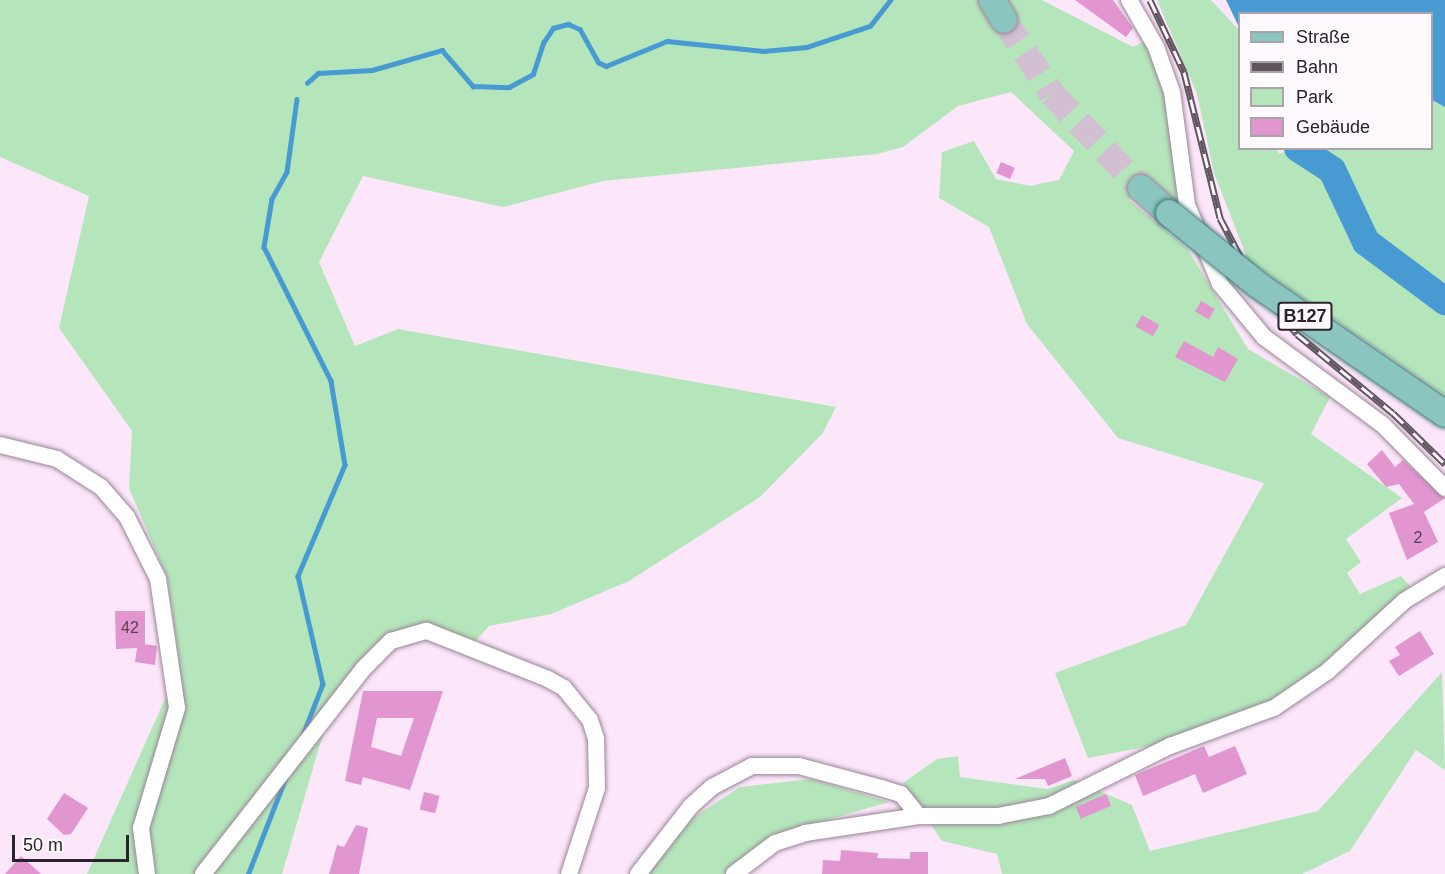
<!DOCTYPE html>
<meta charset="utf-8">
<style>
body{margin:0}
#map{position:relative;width:1445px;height:874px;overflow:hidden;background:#fce6fa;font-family:Arial,sans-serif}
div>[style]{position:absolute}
.green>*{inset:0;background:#b5e6bb}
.water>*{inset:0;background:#479ad2}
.stream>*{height:4.5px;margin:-2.25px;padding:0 2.25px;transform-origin:2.25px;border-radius:2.25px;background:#479ad2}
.river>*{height:28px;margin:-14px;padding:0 14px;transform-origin:14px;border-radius:14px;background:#479ad2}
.building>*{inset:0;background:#e296d0;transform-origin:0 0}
.primary-tunnel>*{height:26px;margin-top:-13px;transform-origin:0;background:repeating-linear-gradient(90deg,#d2bfd1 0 26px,transparent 0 39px)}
.roads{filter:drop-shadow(0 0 2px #998597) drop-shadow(0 0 2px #998597)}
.minor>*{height:16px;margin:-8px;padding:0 8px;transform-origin:8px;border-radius:8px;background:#fff}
.primary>*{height:26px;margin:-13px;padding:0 13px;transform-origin:13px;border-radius:13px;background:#8bc5bf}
.rail>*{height:7px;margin-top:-3.5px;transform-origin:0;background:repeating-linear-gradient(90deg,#fef9fd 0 14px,#615560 0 28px);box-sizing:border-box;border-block:2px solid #615560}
.bridges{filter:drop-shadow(0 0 2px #37746f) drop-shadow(0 0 2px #37746f)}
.primary-bridge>*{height:26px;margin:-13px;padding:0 13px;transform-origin:13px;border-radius:13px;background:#8bc5bf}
span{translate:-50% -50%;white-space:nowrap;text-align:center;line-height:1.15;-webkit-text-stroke:6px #fef9fd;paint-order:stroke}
.number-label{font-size:16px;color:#594054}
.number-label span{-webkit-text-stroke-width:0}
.shield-label span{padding:2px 4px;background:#fef9fd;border:2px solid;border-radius:4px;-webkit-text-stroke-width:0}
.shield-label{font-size:18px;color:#2b232b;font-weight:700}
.legend{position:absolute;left:1238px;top:12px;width:195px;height:138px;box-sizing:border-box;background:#fef9fd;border:2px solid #aaa3a9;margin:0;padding:8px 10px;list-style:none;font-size:18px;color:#2b232b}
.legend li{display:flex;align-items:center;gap:12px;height:30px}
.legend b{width:30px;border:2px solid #aaa3a9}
.scale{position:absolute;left:12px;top:835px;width:117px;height:27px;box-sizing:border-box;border:3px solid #2b232b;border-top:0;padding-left:8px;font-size:18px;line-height:21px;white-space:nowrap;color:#2b232b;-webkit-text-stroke:4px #fef9fd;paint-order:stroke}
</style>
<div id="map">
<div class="green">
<i style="clip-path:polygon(0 0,1042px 0,1133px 47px,1147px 40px,1167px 95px,1179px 205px,1148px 176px,1129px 200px,1187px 248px,1248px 349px,1330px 397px,1311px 434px,1402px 498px,1346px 539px,1361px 562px,1347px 573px,1360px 594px,1401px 576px,1416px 593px,1282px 706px,1201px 736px,1088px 758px,1055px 673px,1186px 625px,1264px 483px,1118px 438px,1027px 324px,989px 227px,939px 198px,942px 152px,974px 141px,996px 179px,1030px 186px,1059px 180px,1074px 151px,1011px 92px,958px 106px,903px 147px,877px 154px,603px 181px,503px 207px,363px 176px,319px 262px,355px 346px,398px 329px,836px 407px,822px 434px,760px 497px,629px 581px,551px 614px,489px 626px,475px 642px,424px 623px,388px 634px,333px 700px,282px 874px,87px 874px,180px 665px,167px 577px,129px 488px,132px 431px,59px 328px,89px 196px,0 157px)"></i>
<i style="clip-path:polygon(1157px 0,1211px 0,1239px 30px,1240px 148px,1277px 149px,1279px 154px,1293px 148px,1432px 148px,1432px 100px,1445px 107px,1445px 395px,1248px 260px,1214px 173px,1197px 94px)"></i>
<i style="clip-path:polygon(1442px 672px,1445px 770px,1416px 750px,1350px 851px,1302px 874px,1002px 874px,997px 854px,942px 841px,903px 783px,937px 759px,958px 756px,960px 777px,1048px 789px,1074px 780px,1132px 805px,1150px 851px,1318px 811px)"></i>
<i style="clip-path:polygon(811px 779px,889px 802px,786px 832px,724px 874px,646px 874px,685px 823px,740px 787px)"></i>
</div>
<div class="water">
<i style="clip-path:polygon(1226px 0,1445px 0,1445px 107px,1432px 100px,1432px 14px,1240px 14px,1239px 27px)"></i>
</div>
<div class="stream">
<i style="left:307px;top:83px;width:15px;rotate:-42deg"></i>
<i style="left:318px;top:73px;width:54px;rotate:-3.2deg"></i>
<i style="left:372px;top:70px;width:73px;rotate:-15.9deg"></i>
<i style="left:442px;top:50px;width:48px;rotate:49.3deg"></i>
<i style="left:473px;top:86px;width:36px;rotate:2deg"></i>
<i style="left:509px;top:87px;width:27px;rotate:-28deg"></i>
<i style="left:533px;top:74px;width:33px;rotate:-72deg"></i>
<i style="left:543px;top:43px;width:18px;rotate:-56deg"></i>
<i style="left:553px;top:28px;width:16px;rotate:-15deg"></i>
<i style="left:568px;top:24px;width:13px;rotate:23deg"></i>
<i style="left:580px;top:29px;width:38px;rotate:61deg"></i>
<i style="left:598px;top:62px;width:9px;rotate:27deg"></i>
<i style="left:606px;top:66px;width:66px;rotate:-22.3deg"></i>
<i style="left:667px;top:41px;width:97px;rotate:5.9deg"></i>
<i style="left:763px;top:51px;width:44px;rotate:-5.2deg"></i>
<i style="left:807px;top:47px;width:66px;rotate:-18.4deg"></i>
<i style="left:870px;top:26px;width:33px;rotate:-52deg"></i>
<i style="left:297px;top:99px;width:74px;rotate:97.8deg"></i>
<i style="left:287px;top:172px;width:31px;rotate:119deg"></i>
<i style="left:272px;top:199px;width:49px;rotate:99.5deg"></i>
<i style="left:264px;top:247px;width:150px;rotate:63.4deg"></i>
<i style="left:331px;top:381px;width:85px;rotate:80.5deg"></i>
<i style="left:345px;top:465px;width:121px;rotate:112.9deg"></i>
<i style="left:298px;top:576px;width:111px;rotate:77deg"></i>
<i style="left:323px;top:684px;width:55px;rotate:111.4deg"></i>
<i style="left:248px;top:874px;width:102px;rotate:-68.7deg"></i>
</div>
<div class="river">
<i style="left:1298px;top:148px;width:40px;rotate:32.9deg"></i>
<i style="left:1332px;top:170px;width:80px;rotate:64.7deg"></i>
<i style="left:1366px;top:242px;width:99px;rotate:36.8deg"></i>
</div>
<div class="building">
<i style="clip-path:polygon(1075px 0,1113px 0,1133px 28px,1126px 37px)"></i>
<i style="left:1001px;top:162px;width:15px;height:12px;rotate:23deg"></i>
<i style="left:1201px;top:301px;width:16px;height:12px;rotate:30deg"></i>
<i style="left:1142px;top:315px;width:20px;height:13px;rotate:30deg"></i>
<i style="clip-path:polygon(1184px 341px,1213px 357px,1218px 347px,1238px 359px,1225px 382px,1175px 357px)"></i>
<i style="clip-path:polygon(1382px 450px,1395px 467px,1403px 460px,1445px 498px,1424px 512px,1438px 542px,1407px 560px,1389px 513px,1414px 504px,1399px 484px,1386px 487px,1367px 464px)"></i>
<i style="clip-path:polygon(115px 611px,145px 611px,145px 644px,157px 646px,155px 665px,135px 662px,137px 648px,116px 649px)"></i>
<i style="clip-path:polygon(1420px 631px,1434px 654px,1399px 676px,1389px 661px,1400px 655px,1395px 647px)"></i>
<i style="clip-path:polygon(evenodd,363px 691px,443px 691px,410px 790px,363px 777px,361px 785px,345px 781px,363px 691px,377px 718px,414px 718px,401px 756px,371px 747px,377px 718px)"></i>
<i style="clip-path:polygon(1204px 746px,1209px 757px,1235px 746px,1247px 774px,1203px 793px,1195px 774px,1143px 796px,1135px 775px)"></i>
<i style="clip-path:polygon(1065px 758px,1072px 776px,1048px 786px,1045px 779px,1015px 779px)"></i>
<i style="left:424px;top:792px;width:16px;height:18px;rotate:14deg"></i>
<i style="clip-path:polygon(64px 793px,88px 808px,71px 834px,64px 835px,47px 819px)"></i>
<i style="left:1106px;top:794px;width:13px;height:33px;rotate:67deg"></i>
<i style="clip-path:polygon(356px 825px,368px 828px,359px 874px,329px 874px,337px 845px,344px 847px)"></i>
<i style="clip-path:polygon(841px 850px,878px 853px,877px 858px,910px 859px,910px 852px,928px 852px,928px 874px,822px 874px,823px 860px,840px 861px)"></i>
<i style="clip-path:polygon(21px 856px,41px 874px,5px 874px)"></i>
</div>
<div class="primary-tunnel">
<i style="left:1004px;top:20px;width:88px;rotate:57deg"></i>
<i style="left:1052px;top:94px;width:129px;rotate:46.6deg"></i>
</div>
<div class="roads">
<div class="minor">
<i style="left:1129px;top:0;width:54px;rotate:60.1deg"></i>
<i style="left:1156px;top:47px;width:48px;rotate:70.4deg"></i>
<i style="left:1172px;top:92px;width:114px;rotate:82.4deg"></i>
<i style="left:1187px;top:205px;width:86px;rotate:67.3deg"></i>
<i style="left:1220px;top:284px;width:69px;rotate:50.3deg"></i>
<i style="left:1264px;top:337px;width:148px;rotate:36.5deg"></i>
<i style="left:1383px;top:425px;width:88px;rotate:45.5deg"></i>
<i style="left:0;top:445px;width:59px;rotate:13.8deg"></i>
<i style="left:57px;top:459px;width:52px;rotate:32.5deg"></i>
<i style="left:101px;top:487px;width:40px;rotate:49deg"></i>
<i style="left:127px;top:517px;width:69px;rotate:63.4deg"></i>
<i style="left:158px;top:579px;width:130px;rotate:81.6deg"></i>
<i style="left:177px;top:708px;width:125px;rotate:106.7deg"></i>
<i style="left:141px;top:828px;width:46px;rotate:82.6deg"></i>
<i style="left:203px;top:874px;width:260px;rotate:-52deg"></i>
<i style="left:363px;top:669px;width:40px;rotate:-45deg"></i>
<i style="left:391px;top:641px;width:37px;rotate:-16deg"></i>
<i style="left:427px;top:631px;width:130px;rotate:21.6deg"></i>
<i style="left:548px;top:679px;width:18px;rotate:29deg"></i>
<i style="left:564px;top:688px;width:41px;rotate:50.9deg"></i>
<i style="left:590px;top:720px;width:20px;rotate:72deg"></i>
<i style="left:596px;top:739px;width:49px;rotate:88.8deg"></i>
<i style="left:597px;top:788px;width:90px;rotate:108deg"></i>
<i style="left:638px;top:874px;width:86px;rotate:-52.1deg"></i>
<i style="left:691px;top:806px;width:28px;rotate:-42deg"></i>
<i style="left:712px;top:787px;width:45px;rotate:-27.7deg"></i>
<i style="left:752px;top:766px;width:47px"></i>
<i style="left:799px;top:766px;width:85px;rotate:15deg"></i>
<i style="left:881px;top:788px;width:21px;rotate:17deg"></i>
<i style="left:901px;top:794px;width:28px;rotate:51deg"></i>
<i style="left:734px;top:874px;width:51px;rotate:-37.1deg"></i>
<i style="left:775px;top:843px;width:32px;rotate:-18deg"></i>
<i style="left:805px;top:833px;width:115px;rotate:-8.5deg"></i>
<i style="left:919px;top:816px;width:79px"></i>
<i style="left:998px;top:816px;width:52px;rotate:-11.1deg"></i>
<i style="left:1049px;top:806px;width:135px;rotate:-26.4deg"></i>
<i style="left:1170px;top:746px;width:111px;rotate:-20.1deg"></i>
<i style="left:1274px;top:708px;width:65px;rotate:-34.4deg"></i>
<i style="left:1328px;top:671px;width:103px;rotate:-42.6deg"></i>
<i style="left:1404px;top:601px;width:48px;rotate:-31.4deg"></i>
</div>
<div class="primary">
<i style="left:992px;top:0;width:23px;rotate:59deg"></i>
<i style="left:1141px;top:188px;width:38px;rotate:42deg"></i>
</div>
</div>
<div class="rail">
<i style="left:1150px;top:0;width:80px;rotate:64.7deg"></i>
<i style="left:1184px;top:72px;width:150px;rotate:76.1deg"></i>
<i style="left:1220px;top:218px;width:67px;rotate:62.3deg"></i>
<i style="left:1251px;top:277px;width:73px;rotate:51.1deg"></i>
<i style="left:1297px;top:334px;width:124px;rotate:39.5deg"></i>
<i style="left:1393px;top:413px;width:73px;rotate:44.4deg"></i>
</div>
<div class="bridges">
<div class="primary-bridge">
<i style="left:1169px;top:213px;width:114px;rotate:39deg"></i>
<i style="left:1258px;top:285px;width:227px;rotate:34.6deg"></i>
</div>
</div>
<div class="number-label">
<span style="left:1418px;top:538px">2</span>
<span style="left:130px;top:628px">42</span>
</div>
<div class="shield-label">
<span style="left:1305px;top:316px">B127</span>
</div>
<ul class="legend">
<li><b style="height:8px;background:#8bc5bf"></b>Straße</li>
<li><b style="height:8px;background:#615560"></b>Bahn</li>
<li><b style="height:16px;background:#b5e6bb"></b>Park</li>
<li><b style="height:16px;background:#e296d0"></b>Gebäude</li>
</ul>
<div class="scale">50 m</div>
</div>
